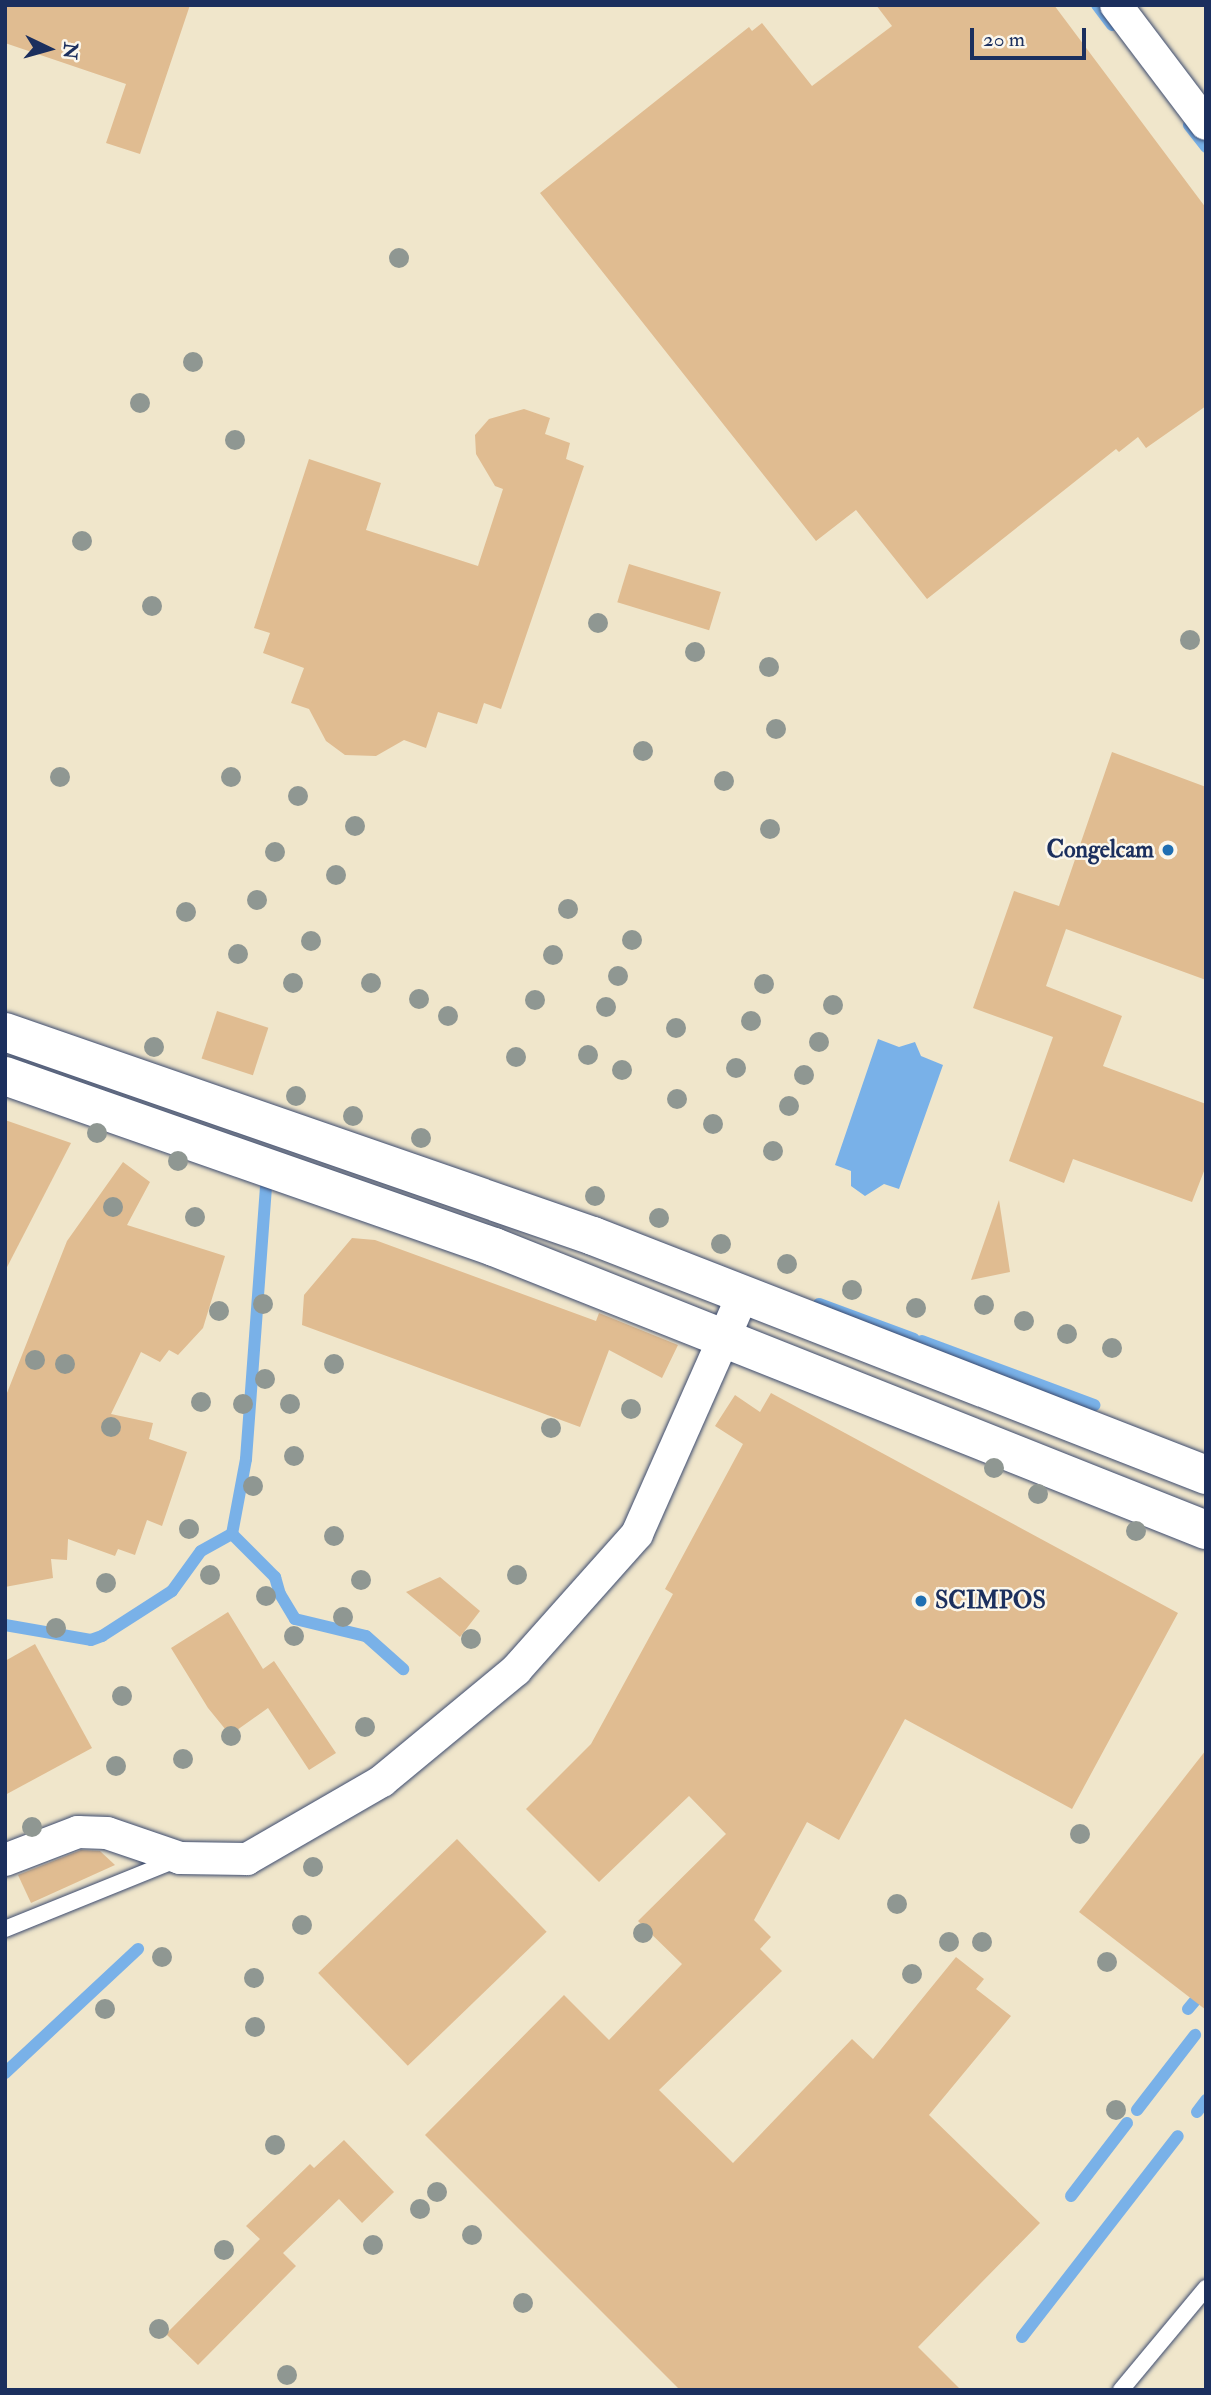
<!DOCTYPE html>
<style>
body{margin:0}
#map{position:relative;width:1211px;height:2395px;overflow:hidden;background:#f0e6cb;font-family:"IM FELL Double Pica",serif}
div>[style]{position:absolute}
.water>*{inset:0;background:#79b1e8}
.stream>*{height:12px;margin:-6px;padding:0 6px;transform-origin:6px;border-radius:6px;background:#79b1e8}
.building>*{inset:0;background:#e0bc91;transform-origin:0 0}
.roads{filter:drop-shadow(0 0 2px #3b4a6e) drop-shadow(0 0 2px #3b4a6e)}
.lane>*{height:16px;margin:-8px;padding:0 8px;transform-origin:8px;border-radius:8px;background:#fff}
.street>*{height:32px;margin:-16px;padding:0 16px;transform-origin:16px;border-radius:16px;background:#fff}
.primary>*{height:38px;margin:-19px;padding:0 19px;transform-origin:19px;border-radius:19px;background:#fff}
.trees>*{width:20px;height:20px;margin:-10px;border-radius:50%;background:#8f9792}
.dots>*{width:19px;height:19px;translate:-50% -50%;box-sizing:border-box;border:4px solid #fbf7ec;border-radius:50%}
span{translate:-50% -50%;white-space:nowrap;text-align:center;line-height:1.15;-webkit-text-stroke:5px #fbf7ec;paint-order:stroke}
.poi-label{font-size:24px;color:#1b2f5e;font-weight:700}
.right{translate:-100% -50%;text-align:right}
.left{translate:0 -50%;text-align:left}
.frame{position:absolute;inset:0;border:7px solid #1b2f5e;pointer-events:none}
.north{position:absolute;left:14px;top:14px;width:70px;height:70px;-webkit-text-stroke:5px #fbf7ec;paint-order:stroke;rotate:95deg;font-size:19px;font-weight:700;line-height:28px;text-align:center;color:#1b2f5e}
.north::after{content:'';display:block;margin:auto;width:24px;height:32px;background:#1b2f5e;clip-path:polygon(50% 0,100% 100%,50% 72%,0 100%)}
.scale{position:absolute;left:970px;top:28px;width:116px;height:32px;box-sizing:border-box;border:4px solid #1b2f5e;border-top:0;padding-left:9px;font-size:21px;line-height:24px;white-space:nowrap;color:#1b2f5e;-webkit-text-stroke:5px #fbf7ec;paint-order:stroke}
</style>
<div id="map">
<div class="water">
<i style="clip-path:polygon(878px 1039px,899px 1047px,915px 1042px,921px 1056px,943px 1065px,899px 1189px,884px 1184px,865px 1196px,851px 1186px,851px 1171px,835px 1165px)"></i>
</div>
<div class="stream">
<i style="left:1097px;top:5px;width:25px;rotate:53deg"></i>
<i style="left:1189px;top:125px;width:28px;rotate:52deg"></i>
<i style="left:819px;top:1304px;width:101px;rotate:20.2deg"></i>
<i style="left:922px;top:1341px;width:184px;rotate:20.4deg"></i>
<i style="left:232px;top:1534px;width:76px;rotate:-79.4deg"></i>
<i style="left:246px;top:1459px;width:274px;rotate:-85.8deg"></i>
<i style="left:266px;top:1186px;width:11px;rotate:-38deg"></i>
<i style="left:232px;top:1534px;width:61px;rotate:45deg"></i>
<i style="left:275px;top:1577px;width:18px;rotate:74deg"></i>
<i style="left:280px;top:1594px;width:29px;rotate:59deg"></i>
<i style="left:295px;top:1619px;width:73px;rotate:13.5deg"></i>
<i style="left:366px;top:1636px;width:50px;rotate:41.7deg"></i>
<i style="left:5px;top:1625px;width:87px;rotate:9.9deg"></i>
<i style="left:91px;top:1640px;width:12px;rotate:-20deg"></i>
<i style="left:102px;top:1636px;width:83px;rotate:-32.7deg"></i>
<i style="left:172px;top:1591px;width:49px;rotate:-54.1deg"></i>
<i style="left:201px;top:1551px;width:35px;rotate:-29deg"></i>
<i style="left:1188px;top:2009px;width:25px;rotate:-50deg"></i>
<i style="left:5px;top:2073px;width:182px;rotate:-43deg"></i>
<i style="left:1137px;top:2110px;width:95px;rotate:-52.3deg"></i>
<i style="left:1197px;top:2112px;width:15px;rotate:-53deg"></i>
<i style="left:1071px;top:2196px;width:92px;rotate:-52.5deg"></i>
<i style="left:1022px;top:2337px;width:254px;rotate:-52.2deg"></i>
</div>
<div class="building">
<i style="clip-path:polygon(5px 5px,190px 5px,140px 154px,106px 143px,126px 84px,5px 43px)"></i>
<i style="clip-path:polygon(876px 5px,1054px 5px,1206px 208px,1206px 406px,1146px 448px,1138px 437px,1119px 452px,1116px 449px,927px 599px,856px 510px,816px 541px,540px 193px,749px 27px,752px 31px,762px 23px,812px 86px,892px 26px)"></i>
<i style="clip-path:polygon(524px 409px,550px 418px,545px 434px,570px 443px,566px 459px,584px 466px,501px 709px,484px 703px,477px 724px,438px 712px,426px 748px,404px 740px,376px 756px,345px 755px,326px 741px,309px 709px,291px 703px,304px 668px,263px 653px,270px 633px,254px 628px,309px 459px,381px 483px,366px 530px,478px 566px,503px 489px,495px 486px,476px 454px,475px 435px,489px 419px)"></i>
<i style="left:629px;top:564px;width:96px;height:40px;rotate:17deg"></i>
<i style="clip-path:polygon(1112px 752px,1206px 787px,1206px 980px,1066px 929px,1046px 986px,1122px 1016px,1103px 1066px,1206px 1104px,1206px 1166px,1192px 1202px,1073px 1159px,1064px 1183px,1009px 1161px,1053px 1037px,973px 1008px,1014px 891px,1059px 906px)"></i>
<i style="left:217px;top:1011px;width:54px;height:50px;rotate:18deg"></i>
<i style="clip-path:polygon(5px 1120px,71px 1143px,5px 1271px)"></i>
<i style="clip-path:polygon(123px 1162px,150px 1182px,127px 1225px,225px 1256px,203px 1328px,178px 1355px,169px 1350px,160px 1362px,141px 1352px,111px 1414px,153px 1423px,149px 1439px,187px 1452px,162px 1526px,147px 1520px,135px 1555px,118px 1549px,115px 1556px,68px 1539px,67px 1560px,51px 1559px,53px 1578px,5px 1587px,5px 1398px,67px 1241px)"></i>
<i style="clip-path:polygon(999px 1200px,1010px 1272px,971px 1280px)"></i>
<i style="clip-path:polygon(352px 1238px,375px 1240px,596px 1321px,599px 1313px,678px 1345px,662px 1378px,609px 1350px,580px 1427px,302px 1325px,304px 1295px)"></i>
<i style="clip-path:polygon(771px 1393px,1178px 1613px,1072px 1809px,905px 1719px,839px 1840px,807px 1822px,754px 1920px,771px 1937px,760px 1949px,782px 1971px,659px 2090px,733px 2163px,852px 2039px,873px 2059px,956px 1957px,984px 1979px,976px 1989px,1011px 2016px,929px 2115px,1040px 2223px,918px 2347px,961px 2390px,680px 2390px,425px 2135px,564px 1995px,609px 2040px,682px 1964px,638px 1921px,726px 1834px,689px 1796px,599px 1882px,526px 1809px,591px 1744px,673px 1594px,665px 1589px,743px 1444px,715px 1426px,735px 1395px,760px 1412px)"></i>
<i style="clip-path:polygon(440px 1577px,480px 1611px,460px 1637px,406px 1592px)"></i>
<i style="clip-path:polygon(228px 1612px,263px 1669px,274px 1661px,336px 1753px,309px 1770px,268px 1708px,230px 1735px,208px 1708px,171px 1648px)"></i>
<i style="clip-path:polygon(35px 1644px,92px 1748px,5px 1795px,5px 1661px)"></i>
<i style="clip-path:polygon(1206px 1750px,1206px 2010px,1079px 1912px)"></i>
<i style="left:457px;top:1839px;width:129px;height:193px;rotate:46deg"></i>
<i style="clip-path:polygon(81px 1850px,100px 1851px,115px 1865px,31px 1903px,18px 1875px)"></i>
<i style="clip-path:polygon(344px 2140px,394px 2192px,362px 2223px,339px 2199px,283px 2253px,296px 2266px,198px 2365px,166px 2334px,260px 2239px,246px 2226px,310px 2164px,314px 2168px)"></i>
</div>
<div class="roads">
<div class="lane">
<i style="left:5px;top:1929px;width:187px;rotate:-22deg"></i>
<i style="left:1121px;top:2390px;width:133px;rotate:-50.2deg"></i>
</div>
<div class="street">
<i style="left:1116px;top:5px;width:149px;rotate:52.9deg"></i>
<i style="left:5px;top:1860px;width:78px;rotate:-21deg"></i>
<i style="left:78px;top:1832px;width:29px;rotate:2deg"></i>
<i style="left:107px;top:1833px;width:77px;rotate:18.9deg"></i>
<i style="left:180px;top:1858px;width:67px;rotate:0.9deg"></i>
<i style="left:247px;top:1859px;width:156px;rotate:-30deg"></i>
<i style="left:382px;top:1781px;width:174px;rotate:-39.6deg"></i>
<i style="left:516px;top:1670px;width:182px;rotate:-48.3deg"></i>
<i style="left:637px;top:1534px;width:261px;rotate:-66.1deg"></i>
</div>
<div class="primary">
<i style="left:5px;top:1032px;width:622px;rotate:19.13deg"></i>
<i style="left:593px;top:1236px;width:658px;rotate:21.3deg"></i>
<i style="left:5px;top:1076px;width:518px;rotate:19.27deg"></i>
<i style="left:494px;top:1247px;width:766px;rotate:21.68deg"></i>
</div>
</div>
<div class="trees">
<i style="left:399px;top:258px"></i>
<i style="left:193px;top:362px"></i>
<i style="left:140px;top:403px"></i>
<i style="left:235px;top:440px"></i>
<i style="left:82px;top:541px"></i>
<i style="left:152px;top:606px"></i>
<i style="left:598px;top:623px"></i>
<i style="left:1190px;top:640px"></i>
<i style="left:695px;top:652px"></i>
<i style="left:769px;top:667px"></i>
<i style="left:776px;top:729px"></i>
<i style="left:643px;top:751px"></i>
<i style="left:60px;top:777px"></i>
<i style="left:231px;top:777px"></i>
<i style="left:724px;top:781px"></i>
<i style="left:298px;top:796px"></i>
<i style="left:355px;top:826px"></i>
<i style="left:770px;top:829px"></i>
<i style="left:275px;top:852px"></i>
<i style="left:336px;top:875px"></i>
<i style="left:257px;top:900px"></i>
<i style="left:568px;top:909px"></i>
<i style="left:186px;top:912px"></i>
<i style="left:632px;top:940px"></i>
<i style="left:311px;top:941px"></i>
<i style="left:238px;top:954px"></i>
<i style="left:553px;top:955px"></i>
<i style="left:618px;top:976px"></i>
<i style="left:293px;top:983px"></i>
<i style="left:371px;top:983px"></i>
<i style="left:764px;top:984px"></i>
<i style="left:419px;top:999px"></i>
<i style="left:535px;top:1000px"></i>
<i style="left:833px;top:1005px"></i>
<i style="left:606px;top:1007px"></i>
<i style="left:448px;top:1016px"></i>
<i style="left:751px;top:1021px"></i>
<i style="left:676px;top:1028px"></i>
<i style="left:819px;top:1042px"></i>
<i style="left:154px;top:1047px"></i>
<i style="left:588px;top:1055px"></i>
<i style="left:516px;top:1057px"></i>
<i style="left:736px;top:1068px"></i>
<i style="left:622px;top:1070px"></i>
<i style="left:804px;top:1075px"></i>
<i style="left:296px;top:1096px"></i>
<i style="left:677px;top:1099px"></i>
<i style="left:789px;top:1106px"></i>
<i style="left:353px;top:1116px"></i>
<i style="left:713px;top:1124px"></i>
<i style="left:97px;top:1133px"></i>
<i style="left:421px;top:1138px"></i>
<i style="left:773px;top:1151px"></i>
<i style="left:178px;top:1161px"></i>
<i style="left:595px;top:1196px"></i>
<i style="left:113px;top:1207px"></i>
<i style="left:195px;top:1217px"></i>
<i style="left:659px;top:1218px"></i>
<i style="left:721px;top:1244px"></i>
<i style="left:787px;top:1264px"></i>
<i style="left:852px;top:1290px"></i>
<i style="left:263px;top:1304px"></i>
<i style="left:984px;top:1305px"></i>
<i style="left:916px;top:1308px"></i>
<i style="left:219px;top:1311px"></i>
<i style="left:1024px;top:1321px"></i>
<i style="left:1067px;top:1334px"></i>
<i style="left:1112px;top:1348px"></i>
<i style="left:35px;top:1360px"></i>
<i style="left:65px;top:1364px"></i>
<i style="left:334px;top:1364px"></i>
<i style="left:265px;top:1379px"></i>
<i style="left:201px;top:1402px"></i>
<i style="left:243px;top:1404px"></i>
<i style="left:290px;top:1404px"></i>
<i style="left:631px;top:1409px"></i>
<i style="left:111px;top:1427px"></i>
<i style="left:551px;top:1428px"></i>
<i style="left:294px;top:1456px"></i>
<i style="left:994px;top:1468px"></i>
<i style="left:253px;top:1486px"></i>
<i style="left:1038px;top:1494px"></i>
<i style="left:189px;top:1529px"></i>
<i style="left:1136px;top:1531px"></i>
<i style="left:334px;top:1536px"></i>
<i style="left:210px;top:1575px"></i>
<i style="left:517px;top:1575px"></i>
<i style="left:361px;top:1580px"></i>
<i style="left:106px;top:1583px"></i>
<i style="left:266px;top:1596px"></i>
<i style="left:343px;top:1617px"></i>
<i style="left:56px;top:1628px"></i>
<i style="left:294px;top:1636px"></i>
<i style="left:471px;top:1639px"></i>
<i style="left:122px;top:1696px"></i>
<i style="left:365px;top:1727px"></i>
<i style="left:231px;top:1736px"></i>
<i style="left:183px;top:1759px"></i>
<i style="left:116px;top:1766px"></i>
<i style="left:32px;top:1827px"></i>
<i style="left:1080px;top:1834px"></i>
<i style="left:313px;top:1867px"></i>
<i style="left:897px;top:1904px"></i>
<i style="left:302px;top:1925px"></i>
<i style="left:643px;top:1933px"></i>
<i style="left:949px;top:1942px"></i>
<i style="left:982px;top:1942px"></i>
<i style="left:162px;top:1957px"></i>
<i style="left:1107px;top:1962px"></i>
<i style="left:912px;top:1974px"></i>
<i style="left:254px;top:1978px"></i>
<i style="left:105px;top:2009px"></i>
<i style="left:255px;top:2027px"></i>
<i style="left:1116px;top:2110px"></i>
<i style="left:275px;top:2145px"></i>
<i style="left:437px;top:2192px"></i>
<i style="left:420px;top:2209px"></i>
<i style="left:472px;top:2235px"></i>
<i style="left:373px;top:2245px"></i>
<i style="left:224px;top:2250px"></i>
<i style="left:523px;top:2303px"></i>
<i style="left:159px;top:2329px"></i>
<i style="left:287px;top:2375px"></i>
</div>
<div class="dots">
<i style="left:1168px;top:850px;background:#1f6fb2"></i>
<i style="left:921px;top:1601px;background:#1f6fb2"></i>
</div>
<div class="poi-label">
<span class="right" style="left:1154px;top:850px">Congelcam</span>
<span class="left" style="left:935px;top:1601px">SCIMPOS</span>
</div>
<div class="frame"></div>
<div class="north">N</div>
<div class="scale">20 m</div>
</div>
